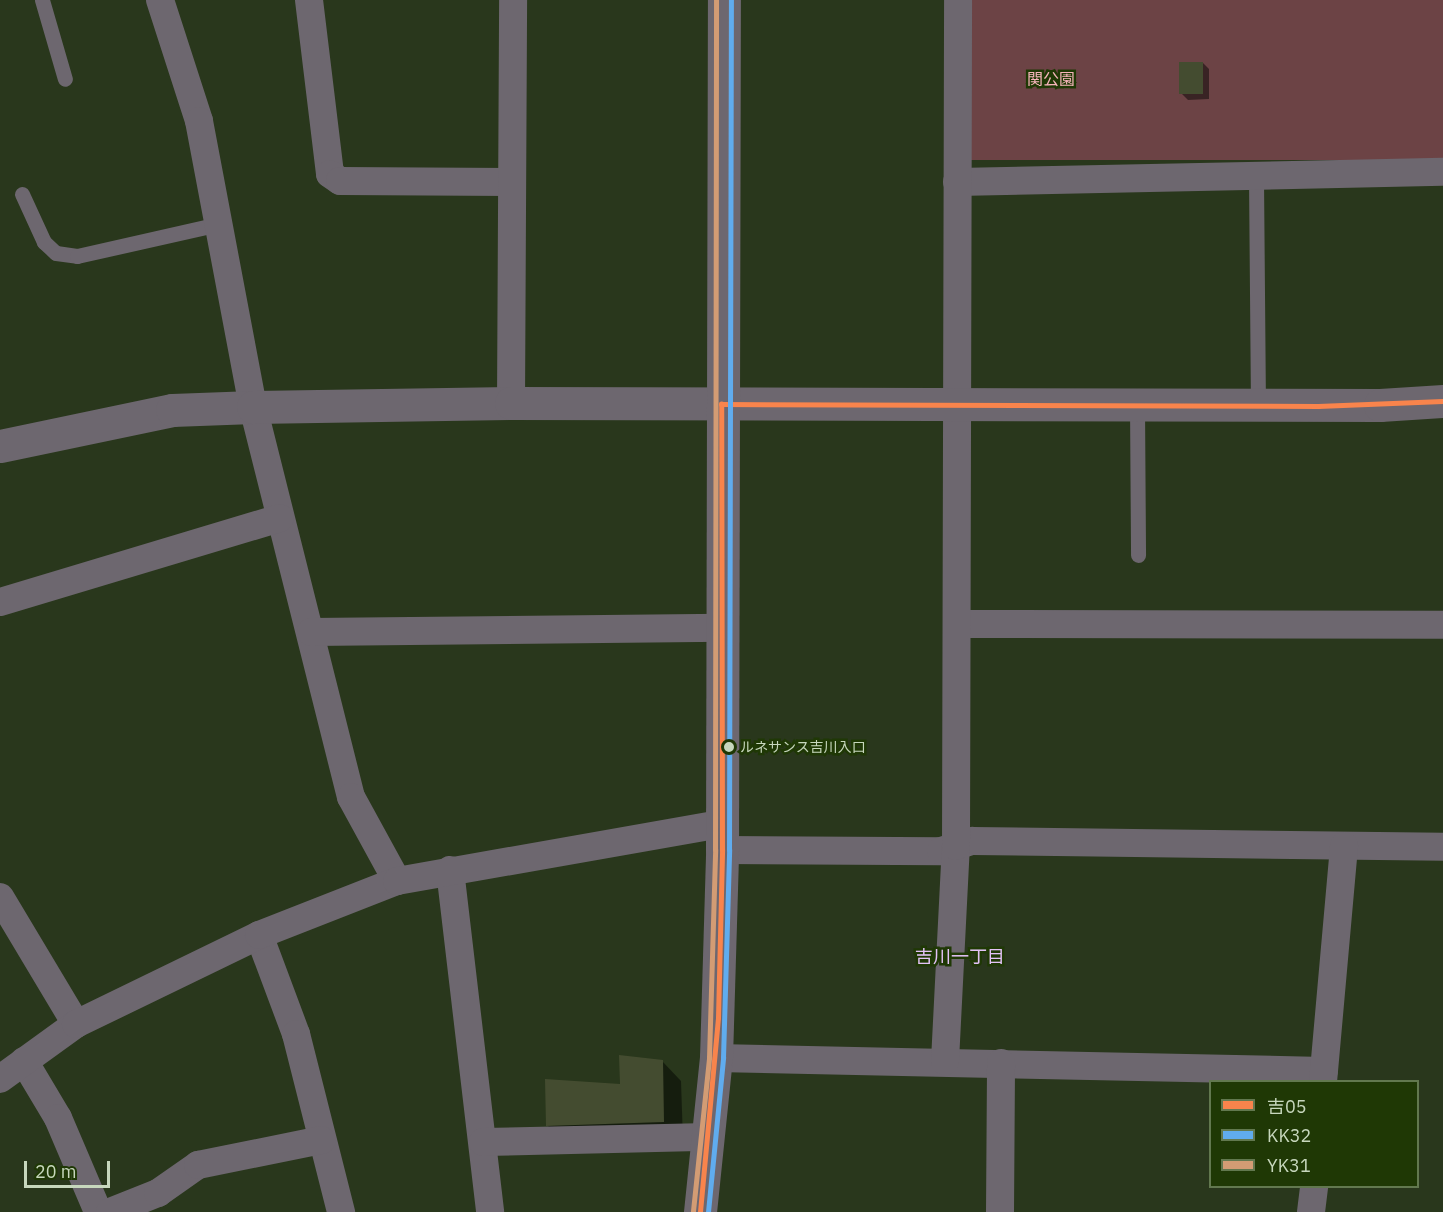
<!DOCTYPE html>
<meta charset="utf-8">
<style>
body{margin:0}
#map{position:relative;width:1443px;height:1212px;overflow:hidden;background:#29371c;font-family:"IBM Plex Sans","Noto Sans JP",sans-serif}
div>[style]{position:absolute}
.green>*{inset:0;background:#6c4345;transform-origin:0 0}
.shadow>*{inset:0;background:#0007}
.building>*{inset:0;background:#444c30;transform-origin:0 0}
.service>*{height:15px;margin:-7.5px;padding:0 7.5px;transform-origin:7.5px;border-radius:7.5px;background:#6d676f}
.minor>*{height:28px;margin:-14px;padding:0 14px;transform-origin:14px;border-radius:14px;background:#6d676f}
.tertiary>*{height:33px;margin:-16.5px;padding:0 16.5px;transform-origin:16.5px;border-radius:16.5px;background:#6d676f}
.bus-1>*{height:4.5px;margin:-2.25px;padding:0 2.25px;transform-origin:2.25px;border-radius:2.25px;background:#f8844c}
.bus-2>*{height:4.5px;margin:-2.25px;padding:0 2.25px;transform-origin:2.25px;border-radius:2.25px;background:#60acee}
.bus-3>*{height:4.5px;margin:-2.25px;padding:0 2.25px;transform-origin:2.25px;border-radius:2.25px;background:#d39c74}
.dots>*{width:16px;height:16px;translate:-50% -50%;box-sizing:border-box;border:3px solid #1f3805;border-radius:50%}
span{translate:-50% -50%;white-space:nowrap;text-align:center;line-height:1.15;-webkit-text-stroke:5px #1f3805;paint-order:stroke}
.bus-label{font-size:14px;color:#c7d7bd}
.left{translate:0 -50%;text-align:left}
.park-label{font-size:16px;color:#f5b4ba}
.neighbourhood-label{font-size:18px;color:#e3c2f7}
.legend{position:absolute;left:1209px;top:1080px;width:210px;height:108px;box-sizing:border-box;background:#1f3805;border:2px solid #62784f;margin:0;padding:8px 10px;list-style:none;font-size:18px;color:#c7d7bd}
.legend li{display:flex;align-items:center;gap:12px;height:30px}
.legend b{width:30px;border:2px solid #62784f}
.scale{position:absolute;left:24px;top:1161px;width:86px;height:27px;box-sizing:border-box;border:3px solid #c7d7bd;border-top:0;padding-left:8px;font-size:18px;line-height:21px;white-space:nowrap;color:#c7d7bd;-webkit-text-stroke:4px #1f3805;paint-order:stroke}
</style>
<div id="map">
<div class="green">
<i style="left:970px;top:0;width:473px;height:160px"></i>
</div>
<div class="shadow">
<i style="clip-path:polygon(1203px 63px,1209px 69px,1209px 99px,1188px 100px,1182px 94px)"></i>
<i style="clip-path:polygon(662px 1061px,681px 1081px,683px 1141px,566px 1144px,547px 1125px)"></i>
</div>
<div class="building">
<i style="left:1179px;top:62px;width:24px;height:32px"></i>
<i style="clip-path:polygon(619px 1055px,663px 1060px,664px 1122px,546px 1126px,545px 1079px,620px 1084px)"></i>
</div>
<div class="service">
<i style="left:42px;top:0;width:82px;rotate:73.8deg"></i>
<i style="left:1256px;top:178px;width:227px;rotate:89.5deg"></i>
<i style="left:22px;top:194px;width:53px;rotate:65.4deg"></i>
<i style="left:44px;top:242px;width:16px;rotate:43deg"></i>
<i style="left:56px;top:253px;width:21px;rotate:8deg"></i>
<i style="left:77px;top:256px;width:146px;rotate:-12.7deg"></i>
<i style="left:1137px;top:405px;width:150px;rotate:89.6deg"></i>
</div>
<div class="minor">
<i style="left:160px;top:0;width:127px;rotate:72.1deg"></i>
<i style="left:199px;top:121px;width:291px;rotate:79.3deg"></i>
<i style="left:253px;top:407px;width:402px;rotate:75.9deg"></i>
<i style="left:351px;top:797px;width:96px;rotate:61.3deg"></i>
<i style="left:309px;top:0;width:175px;rotate:83.1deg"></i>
<i style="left:330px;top:174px;width:12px;rotate:35deg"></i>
<i style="left:340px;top:181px;width:172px;rotate:0.3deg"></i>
<i style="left:957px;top:182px;width:486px;rotate:-1.2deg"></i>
<i style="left:511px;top:403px;width:403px;rotate:-89.7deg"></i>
<i style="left:0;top:602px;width:292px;rotate:-16.7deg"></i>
<i style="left:957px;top:624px;width:486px;rotate:0.1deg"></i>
<i style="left:311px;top:632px;width:412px;rotate:-0.6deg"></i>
<i style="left:722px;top:850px;width:219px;rotate:0.3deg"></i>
<i style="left:941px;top:851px;width:33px;rotate:-18deg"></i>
<i style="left:972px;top:841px;width:471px;rotate:0.7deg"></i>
<i style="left:450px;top:870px;width:344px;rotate:83.3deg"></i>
<i style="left:0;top:897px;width:148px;rotate:59.1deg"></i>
<i style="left:259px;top:935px;width:106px;rotate:69.5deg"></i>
<i style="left:296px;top:1034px;width:184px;rotate:75.8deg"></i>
<i style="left:716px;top:1058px;width:608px;rotate:1.22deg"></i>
<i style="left:24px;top:1061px;width:66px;rotate:59.2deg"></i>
<i style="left:58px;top:1118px;width:102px;rotate:66.9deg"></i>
<i style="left:945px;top:1061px;width:215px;rotate:-87.1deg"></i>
<i style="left:956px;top:846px;width:846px;rotate:-89.86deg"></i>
<i style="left:0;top:1079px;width:94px;rotate:-35.9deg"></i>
<i style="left:76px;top:1024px;width:203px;rotate:-25.9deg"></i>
<i style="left:259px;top:935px;width:148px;rotate:-21.4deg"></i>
<i style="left:397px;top:881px;width:329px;rotate:-10deg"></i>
<i style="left:1323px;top:1082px;width:237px;rotate:-84.9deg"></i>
<i style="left:483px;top:1142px;width:226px;rotate:-1.3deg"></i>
<i style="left:110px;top:1212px;width:52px;rotate:-21.6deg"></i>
<i style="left:158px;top:1193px;width:49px;rotate:-35deg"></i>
<i style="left:198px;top:1165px;width:126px;rotate:-11.4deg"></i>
<i style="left:1000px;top:1212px;width:149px;rotate:-89.6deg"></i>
<i style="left:1311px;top:1212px;width:26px;rotate:-83deg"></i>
</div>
<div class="tertiary">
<i style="left:0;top:446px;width:176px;rotate:-11.8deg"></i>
<i style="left:172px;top:410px;width:81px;rotate:-2.1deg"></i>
<i style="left:253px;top:407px;width:258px;rotate:-0.9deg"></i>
<i style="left:511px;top:403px;width:869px;rotate:0.13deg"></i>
<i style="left:1380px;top:405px;width:63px;rotate:-3.6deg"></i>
<i style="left:700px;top:1212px;width:155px;rotate:-84.1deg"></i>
<i style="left:716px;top:1058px;width:208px;rotate:-88.3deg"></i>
<i style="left:722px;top:850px;width:850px;rotate:-89.87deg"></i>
</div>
<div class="bus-1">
<i style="left:721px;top:404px;width:597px;rotate:0.19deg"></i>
<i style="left:1318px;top:406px;width:125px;rotate:-2.3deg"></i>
<i style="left:700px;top:1212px;width:195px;rotate:-84.7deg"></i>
<i style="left:718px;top:1018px;width:168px;rotate:-88.6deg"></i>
<i style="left:722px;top:850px;width:446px;rotate:-90.1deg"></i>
</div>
<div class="bus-2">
<i style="left:708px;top:1212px;width:155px;rotate:-84.4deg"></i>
<i style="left:723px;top:1058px;width:208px;rotate:-88.3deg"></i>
<i style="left:729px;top:850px;width:850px;rotate:-89.87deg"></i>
</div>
<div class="bus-3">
<i style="left:693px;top:1211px;width:154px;rotate:-84deg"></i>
<i style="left:709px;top:1058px;width:208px;rotate:-88.3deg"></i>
<i style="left:715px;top:850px;width:850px;rotate:-89.93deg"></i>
</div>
<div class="dots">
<i style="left:729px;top:747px;background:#c7d7bd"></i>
</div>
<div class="bus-label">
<span class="left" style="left:740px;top:747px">ルネサンス吉川入口</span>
</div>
<div class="park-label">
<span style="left:1051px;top:79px">関公園</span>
</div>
<div class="neighbourhood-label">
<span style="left:960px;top:957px">吉川一丁目</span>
</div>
<ul class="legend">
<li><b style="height:8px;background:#f8844c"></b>吉05</li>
<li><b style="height:8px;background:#60acee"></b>KK32</li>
<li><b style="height:8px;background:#d39c74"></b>YK31</li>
</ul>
<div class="scale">20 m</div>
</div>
